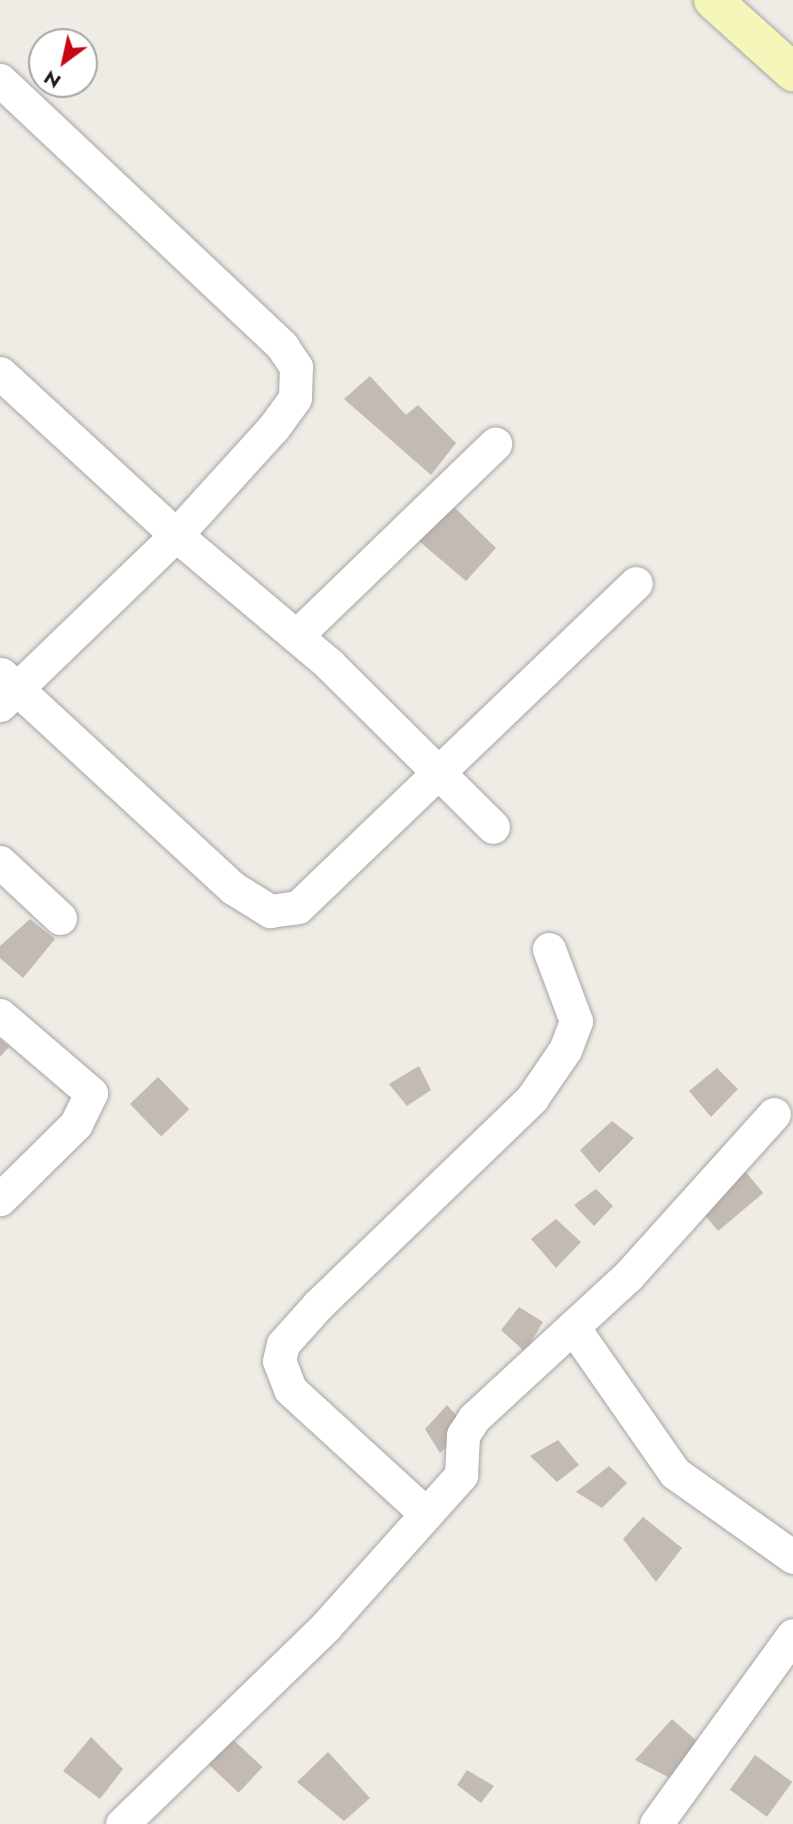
<!DOCTYPE html>
<style>
body{margin:0}
#map{position:relative;width:793px;height:1824px;overflow:hidden;background:#efebe5;font-family:Jost,sans-serif}
div>[style]{position:absolute}
.building>*{inset:0;background:#c3bab4;transform-origin:0 0}
.roads{filter:drop-shadow(0 0 2px #a5a5a5) drop-shadow(0 0 2px #a5a5a5)}
.street>*{height:33px;margin:-16.5px;padding:0 16.5px;transform-origin:16.5px;border-radius:16.5px;background:#fff}
.secondary>*{height:38px;margin:-19px;padding:0 19px;transform-origin:19px;border-radius:19px;background:#f7f6ba}
span{translate:-50% -50%;white-space:nowrap;text-align:center;line-height:1.15;-webkit-text-stroke:6px #fff;paint-order:stroke}
.north{position:absolute;left:28px;top:28px;width:70px;height:70px;box-sizing:border-box;background:#fff;border:2px solid #a5a5a5;border-radius:50%;rotate:213deg;font-size:19px;font-weight:700;line-height:28px;text-align:center;color:#1e1e1e}
.north::after{content:'';display:block;margin:auto;width:24px;height:32px;background:#c60714;clip-path:polygon(50% 0,100% 100%,50% 72%,0 100%)}
</style>
<div id="map">
<div class="building">
<i style="clip-path:polygon(370px 376px,406px 415px,418px 405px,456px 443px,431px 475px,344px 399px)"></i>
<i style="clip-path:polygon(451px 504px,496px 548px,466px 581px,413px 536px)"></i>
<i style="clip-path:polygon(30px 919px,55px 939px,23px 978px,0 958px,0 946px)"></i>
<i style="clip-path:polygon(0 1039px,9px 1047px,0 1057px)"></i>
<i style="clip-path:polygon(419px 1066px,431px 1090px,407px 1106px,389px 1084px)"></i>
<i style="clip-path:polygon(717px 1068px,738px 1089px,711px 1117px,689px 1091px)"></i>
<i style="left:158px;top:1077px;width:45px;height:39px;rotate:46deg"></i>
<i style="clip-path:polygon(612px 1121px,634px 1138px,599px 1173px,580px 1150px)"></i>
<i style="left:744px;top:1170px;width:30px;height:59px;rotate:50deg"></i>
<i style="clip-path:polygon(596px 1189px,613px 1206px,594px 1226px,574px 1205px)"></i>
<i style="clip-path:polygon(556px 1219px,581px 1242px,556px 1268px,531px 1239px)"></i>
<i style="clip-path:polygon(519px 1307px,543px 1322px,525px 1352px,501px 1330px)"></i>
<i style="clip-path:polygon(447px 1405px,467px 1427px,440px 1453px,425px 1429px)"></i>
<i style="clip-path:polygon(558px 1440px,579px 1465px,557px 1482px,530px 1456px)"></i>
<i style="clip-path:polygon(609px 1466px,627px 1483px,602px 1508px,576px 1492px)"></i>
<i style="clip-path:polygon(643px 1517px,682px 1548px,656px 1582px,623px 1539px)"></i>
<i style="clip-path:polygon(672px 1719px,700px 1744px,672px 1779px,635px 1760px)"></i>
<i style="left:226px;top:1733px;width:50px;height:35px;rotate:43deg"></i>
<i style="clip-path:polygon(91px 1737px,123px 1769px,100px 1799px,63px 1771px)"></i>
<i style="clip-path:polygon(328px 1752px,370px 1798px,344px 1821px,297px 1782px)"></i>
<i style="left:755px;top:1755px;width:46px;height:43px;rotate:36deg"></i>
<i style="clip-path:polygon(467px 1770px,494px 1786px,481px 1803px,457px 1785px)"></i>
</div>
<div class="roads">
<div class="street">
<i style="left:0;top:80px;width:388px;rotate:43.3deg"></i>
<i style="left:282px;top:346px;width:25px;rotate:56deg"></i>
<i style="left:296px;top:367px;width:31px;rotate:92deg"></i>
<i style="left:295px;top:398px;width:37px;rotate:126deg"></i>
<i style="left:273px;top:428px;width:144px;rotate:132.2deg"></i>
<i style="left:176px;top:535px;width:245px;rotate:136deg"></i>
<i style="left:0;top:373px;width:239px;rotate:42.6deg"></i>
<i style="left:176px;top:535px;width:200px;rotate:40.1deg"></i>
<i style="left:329px;top:664px;width:231px;rotate:44.8deg"></i>
<i style="left:296px;top:636px;width:277px;rotate:-44deg"></i>
<i style="left:1px;top:674px;width:316px;rotate:42.7deg"></i>
<i style="left:233px;top:888px;width:44px;rotate:31.9deg"></i>
<i style="left:270px;top:911px;width:28px;rotate:-8deg"></i>
<i style="left:298px;top:907px;width:468px;rotate:-43.8deg"></i>
<i style="left:0;top:862px;width:82px;rotate:43deg"></i>
<i style="left:0;top:1015px;width:120px;rotate:40.6deg"></i>
<i style="left:91px;top:1093px;width:34px;rotate:116deg"></i>
<i style="left:76px;top:1124px;width:107px;rotate:135.4deg"></i>
<i style="left:573px;top:1327px;width:178px;rotate:55.1deg"></i>
<i style="left:675px;top:1473px;width:145px;rotate:35.4deg"></i>
<i style="left:424px;top:1512px;width:182px;rotate:-137.5deg"></i>
<i style="left:290px;top:1389px;width:30px;rotate:-111deg"></i>
<i style="left:279px;top:1361px;width:17px;rotate:-77deg"></i>
<i style="left:283px;top:1344px;width:52px;rotate:-48.1deg"></i>
<i style="left:318px;top:1305px;width:298px;rotate:-44deg"></i>
<i style="left:532px;top:1098px;width:58px;rotate:-55.5deg"></i>
<i style="left:565px;top:1050px;width:31px;rotate:-69deg"></i>
<i style="left:576px;top:1021px;width:77px;rotate:-110.6deg"></i>
<i style="left:122px;top:1824px;width:284px;rotate:-44.1deg"></i>
<i style="left:326px;top:1626px;width:203px;rotate:-48.2deg"></i>
<i style="left:461px;top:1475px;width:40px;rotate:-87.1deg"></i>
<i style="left:463px;top:1435px;width:20px;rotate:-57deg"></i>
<i style="left:474px;top:1418px;width:209px;rotate:-42.7deg"></i>
<i style="left:628px;top:1276px;width:218px;rotate:-48deg"></i>
<i style="left:656px;top:1824px;width:233px;rotate:-54.1deg"></i>
</div>
<div class="secondary">
<i style="left:713px;top:0;width:108px;rotate:42deg"></i>
</div>
</div>
<div class="north">N</div>
</div>
